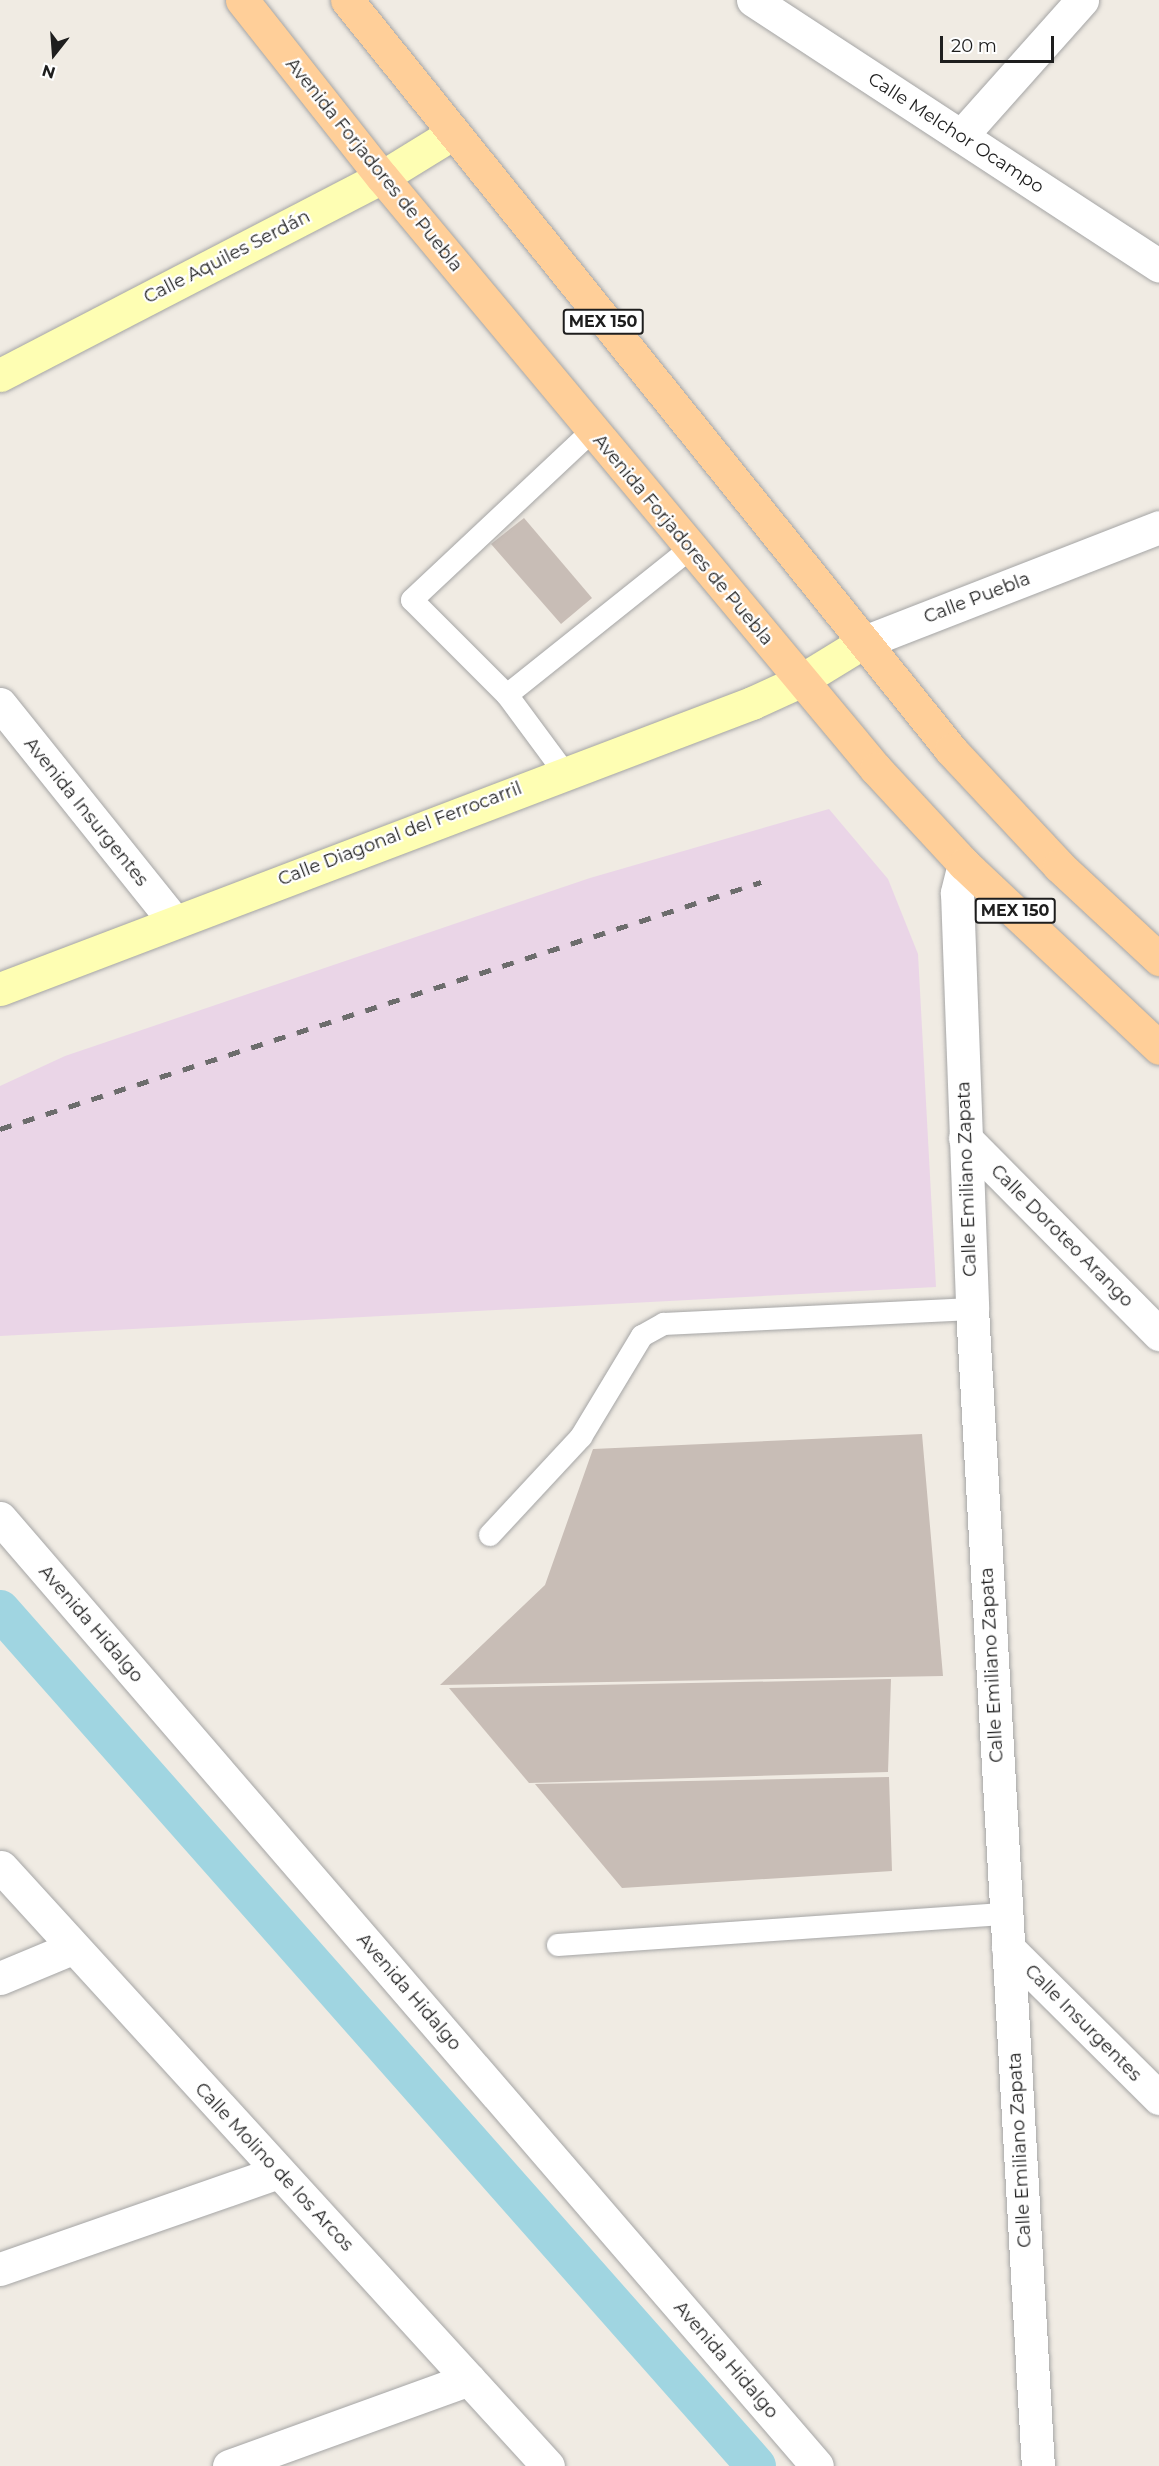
<!DOCTYPE html>
<html>
<head>
<meta charset="utf-8">
<style>
	body { margin:0 }
	#map { position:relative; width:1159px; height:2466px; overflow:hidden; background:#f0ebe3; font-family:Montserrat,sans-serif }
	div>[style] { position:absolute }
	[style*='--x'] { left:calc(var(--x)*1px); top:calc(var(--y)*1px); width:calc(var(--w)*1px); rotate:calc(var(--a)*1deg) }
	.industrial>* { inset:0; background:#ead5e7 }
	.canal>* { height:40px; margin:-20px; padding:0 20px; transform-origin:20px; border-radius:20px; background:#a0d5e1 }
	.building>* { inset:0; background:#c8bdb6 }
	.roads { filter:drop-shadow(0 0 2px #a5a5a5) drop-shadow(0 0 2px #a5a5a5) }
	.service>* { height:22px; margin:-11px; padding:0 11px; transform-origin:11px; border-radius:11px; background:#fff }
	.minor>* { height:33px; margin:-16.5px; padding:0 16.5px; transform-origin:16.5px; border-radius:16.5px; background:#fff }
	.tertiary>* { height:33px; margin:-16.5px; padding:0 16.5px; transform-origin:16.5px; border-radius:16.5px; background:#fff }
	.secondary>* { height:33px; margin:-16.5px; padding:0 16.5px; transform-origin:16.5px; border-radius:16.5px; background:#fefeb3 }
	.primary>* { height:33px; margin:-16.5px; padding:0 16.5px; transform-origin:16.5px; border-radius:16.5px; background:#ffcf99 }
	.rail>* { height:4.5px; margin-top:-2.25px; transform-origin:0; background:repeating-linear-gradient(90deg,#6c6c6c 0 12px,transparent 0 24px) }
	span { translate:-50% -50%; white-space:nowrap; text-align:center; line-height:1.15; -webkit-text-stroke:4.5px #fff; paint-order:stroke }
	.shield-label span { padding:2px 4px; background:#fff; border:2px solid; border-radius:4px; -webkit-text-stroke-width:0 }
	.shield-label { font-size:16px; color:#1e1e1e; font-weight:700 }
	.street-label { font-size:18px; color:#1e1e1e }
	.north { position:absolute; left:24px; top:24px; width:60px; height:60px; -webkit-text-stroke:4px #fff; paint-order:stroke; rotate:197deg; font-size:16px; font-weight:700; line-height:24px; text-align:center; color:#1e1e1e }
	.north::after { content:''; display:block; margin:auto; width:21px; height:27px; background:#1e1e1e; clip-path:polygon(50% 0,100% 100%,50% 72%,0 100%) }
	.scale { position:absolute; left:940px; top:36px; width:114px; height:27px; box-sizing:border-box; border:3px solid #1e1e1e; border-top:0; padding-left:8px; font-size:18px; line-height:21px; white-space:nowrap; color:#1e1e1e; -webkit-text-stroke:4px #fff; paint-order:stroke }
</style>
</head>
<body>
<div id="map">
	<div class="industrial">
		<i style="clip-path:polygon(829px 809px,888px 879px,918px 954px,936px 1287px,0 1336px,0 1086px,65px 1056px,590px 878px)"></i>
	</div>
	<div class="canal">
		<i style="--x:0;--y:1610;--w:1142;--a:48.55"></i>
	</div>
	<div class="building">
		<i style="clip-path:polygon(524px 518px,592px 598px,561px 624px,491px 544px)"></i>
		<i style="clip-path:polygon(922px 1434px,943px 1676px,440px 1685px,545px 1585px,593px 1449px)"></i>
		<i style="clip-path:polygon(891px 1679px,888px 1772px,529px 1783px,449px 1688px)"></i>
		<i style="clip-path:polygon(889px 1777px,892px 1871px,622px 1888px,535px 1784px)"></i>
	</div>
	<div class="roads">
		<div class="service">
			<i style="--x:507;--y:695;--w:234;--a:-38.6"></i>
			<i style="--x:564;--y:772;--w:96;--a:-126.5"></i>
			<i style="--x:507;--y:695;--w:134;--a:-135"></i>
			<i style="--x:412;--y:600;--w:247;--a:-43.2"></i>
			<i style="--x:490;--y:1535;--w:134;--a:-47.1"></i>
			<i style="--x:581;--y:1437;--w:118;--a:-58.9"></i>
			<i style="--x:642;--y:1336;--w:25;--a:-29"></i>
			<i style="--x:664;--y:1324;--w:308;--a:-2.8"></i>
			<i style="--x:558;--y:1945;--w:449;--a:-4"></i>
		</div>
		<div class="minor">
			<i style="--x:753;--y:0;--w:485;--a:33.2"></i>
			<i style="--x:961;--y:136;--w:182;--a:-48.3"></i>
			<i style="--x:0;--y:704;--w:277;--a:51.3"></i>
			<i style="--x:964;--y:864;--w:30;--a:104"></i>
			<i style="--x:957;--y:893;--w:416;--a:87.9"></i>
			<i style="--x:972;--y:1309;--w:1159;--a:86.74"></i>
			<i style="--x:965;--y:1138;--w:276;--a:45.3"></i>
			<i style="--x:0;--y:1518;--w:1251;--a:49.24"></i>
			<i style="--x:1;--y:1867;--w:811;--a:47.6"></i>
			<i style="--x:1008;--y:1948;--w:213;--a:44.8"></i>
			<i style="--x:0;--y:1978;--w:78;--a:-22.6"></i>
			<i style="--x:0;--y:2269;--w:295;--a:-19.2"></i>
			<i style="--x:229;--y:2466;--w:255;--a:-19.9"></i>
		</div>
		<div class="tertiary">
			<i style="--x:862;--y:643;--w:319;--a:-21.3"></i>
		</div>
		<div class="secondary">
			<i style="--x:0;--y:375;--w:430;--a:-27.4"></i>
			<i style="--x:382;--y:177;--w:82;--a:-31.6"></i>
			<i style="--x:0;--y:989;--w:805;--a:-20.82"></i>
			<i style="--x:752;--y:703;--w:53;--a:-24.6"></i>
			<i style="--x:800;--y:681;--w:73;--a:-31.5"></i>
		</div>
		<div class="primary">
			<i style="--x:242;--y:0;--w:226;--a:51.7"></i>
			<i style="--x:382;--y:177;--w:771;--a:50.16"></i>
			<i style="--x:876;--y:769;--w:129;--a:47.2"></i>
			<i style="--x:964;--y:864;--w:268;--a:43.3"></i>
			<i style="--x:347;--y:0;--w:963;--a:51.15"></i>
			<i style="--x:951;--y:750;--w:158;--a:47"></i>
			<i style="--x:1059;--y:866;--w:137;--a:42.9"></i>
		</div>
	</div>
	<div class="rail">
		<i style="--x:0;--y:1129;--w:800;--a:-17.98"></i>
	</div>
	<div class="shield-label">
		<span style="left:603px;top:322px">MEX 150</span>
		<span style="left:1015px;top:911px">MEX 150</span>
	</div>
	<div class="street-label">
		<span style="left:956px;top:133px;rotate:33deg">Calle Melchor Ocampo</span>
		<span style="left:374px;top:165px;rotate:51deg">Avenida Forjadores de Puebla</span>
		<span style="left:227px;top:257px;rotate:-27deg">Calle Aquiles Serdán</span>
		<span style="left:683px;top:540px;rotate:50deg">Avenida Forjadores de Puebla</span>
		<span style="left:977px;top:598px;rotate:-21deg">Calle Puebla</span>
		<span style="left:86px;top:812px;rotate:51deg">Avenida Insurgentes</span>
		<span style="left:400px;top:834px;rotate:-21deg">Calle Diagonal del Ferrocarril</span>
		<span style="left:967px;top:1179px;rotate:-92deg">Calle Emiliano Zapata</span>
		<span style="left:1062px;top:1236px;rotate:45deg">Calle Doroteo Arango</span>
		<span style="left:91px;top:1624px;rotate:49deg">Avenida Hidalgo</span>
		<span style="left:992px;top:1665px;rotate:-93deg">Calle Emiliano Zapata</span>
		<span style="left:409px;top:1992px;rotate:49deg">Avenida Hidalgo</span>
		<span style="left:1083px;top:2023px;rotate:45deg">Calle Insurgentes</span>
		<span style="left:1020px;top:2150px;rotate:-93deg">Calle Emiliano Zapata</span>
		<span style="left:274px;top:2167px;rotate:47deg">Calle Molino de los Arcos</span>
		<span style="left:726px;top:2360px;rotate:49deg">Avenida Hidalgo</span>
	</div>
	<div class="north">N</div>
	<div class="scale">20 m</div>
</div>
</body>
</html>
